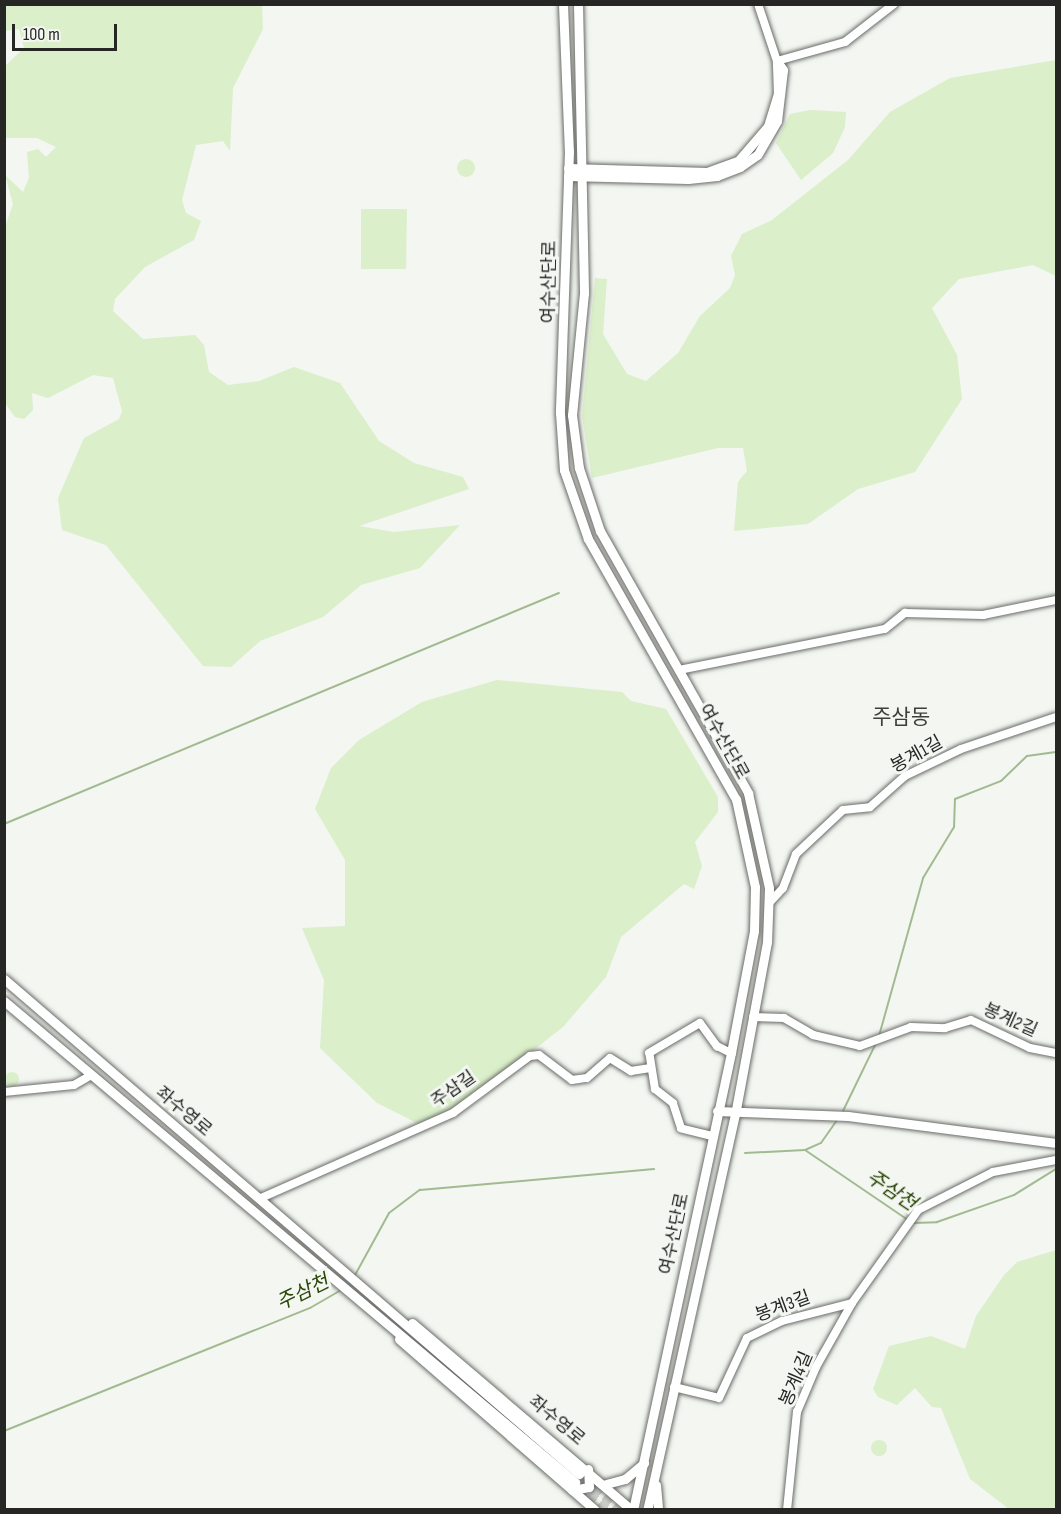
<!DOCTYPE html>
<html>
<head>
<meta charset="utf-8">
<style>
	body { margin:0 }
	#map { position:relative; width:1061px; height:1514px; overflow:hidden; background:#f3f6f1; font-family:"Sofia Sans Condensed","Noto Sans KR",sans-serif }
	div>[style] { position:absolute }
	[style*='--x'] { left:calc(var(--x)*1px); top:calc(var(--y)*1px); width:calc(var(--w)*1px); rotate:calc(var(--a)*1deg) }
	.green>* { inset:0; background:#daefca }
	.round { border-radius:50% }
	.stream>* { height:2px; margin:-1px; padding:0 1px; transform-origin:1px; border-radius:1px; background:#a3ba90 }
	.tertiary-tunnel>* { height:9px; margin-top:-4.5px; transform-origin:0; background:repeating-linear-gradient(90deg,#cacdc8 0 9px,transparent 0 13.5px) }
	.roads { filter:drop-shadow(0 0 2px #6a6c68) drop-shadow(0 0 2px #6a6c68) }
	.minor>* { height:8px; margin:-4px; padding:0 4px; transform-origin:4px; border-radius:4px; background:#fff }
	.tertiary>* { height:9px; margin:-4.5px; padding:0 4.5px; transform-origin:4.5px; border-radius:4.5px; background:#fff }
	span { translate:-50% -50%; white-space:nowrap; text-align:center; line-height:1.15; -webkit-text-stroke:6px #f3f6f1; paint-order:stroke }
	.street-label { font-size:18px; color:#262725 }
	.water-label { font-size:20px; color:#2b4707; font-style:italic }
	.quarter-label { font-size:21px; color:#3d3f3b }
	.frame { position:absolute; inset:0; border:6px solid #262725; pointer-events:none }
	.scale { position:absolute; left:12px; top:24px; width:105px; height:27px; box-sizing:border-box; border:3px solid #262725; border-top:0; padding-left:8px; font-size:18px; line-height:21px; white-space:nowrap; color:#262725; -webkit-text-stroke:4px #f3f6f1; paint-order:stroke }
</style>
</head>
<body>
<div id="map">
	<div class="green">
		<i style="clip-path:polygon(5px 4px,262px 5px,263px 29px,233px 88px,230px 151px,223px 141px,196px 145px,182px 200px,186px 213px,201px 221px,194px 240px,145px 267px,115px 299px,113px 311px,143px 339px,195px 335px,204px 345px,209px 372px,228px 385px,259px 381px,294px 367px,340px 383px,379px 441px,414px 463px,463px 477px,469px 489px,359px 526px,394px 532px,460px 525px,420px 568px,361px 585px,323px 617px,260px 641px,231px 667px,203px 666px,106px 545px,62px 530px,58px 498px,84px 438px,119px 419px,122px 411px,113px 378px,93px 375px,48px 398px,32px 393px,33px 410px,24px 419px,15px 417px,5px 403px,4px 230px,13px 204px,5px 175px,23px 192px,29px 178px,27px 152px,38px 149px,46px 157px,56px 147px,37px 138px,5px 138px,5px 66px,24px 48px,19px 29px,5px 31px)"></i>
		<i style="clip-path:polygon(1056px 60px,1056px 276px,1033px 265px,959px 279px,932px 308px,957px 355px,962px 399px,915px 472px,858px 489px,808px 524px,734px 531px,738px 482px,747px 471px,743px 448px,718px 448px,592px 478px,582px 416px,595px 278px,607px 279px,603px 334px,627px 374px,646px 381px,678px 353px,700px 316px,730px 288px,735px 275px,731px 256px,742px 234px,772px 220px,848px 160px,890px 112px,950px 78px)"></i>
		<i style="clip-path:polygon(810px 110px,846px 112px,845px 127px,833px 153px,801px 180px,776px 143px,790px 114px)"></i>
		<i class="round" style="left:457px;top:159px;width:18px;height:18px"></i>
		<i style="clip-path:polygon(361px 209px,407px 209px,406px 269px,361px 269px)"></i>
		<i style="clip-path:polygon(497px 680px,622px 692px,631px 701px,666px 709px,718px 797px,718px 812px,695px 842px,702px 866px,694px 889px,684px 884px,621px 937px,606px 977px,563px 1027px,453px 1113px,425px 1127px,377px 1103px,320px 1048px,324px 980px,302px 928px,345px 926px,345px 860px,315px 809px,331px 768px,359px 740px,422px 702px)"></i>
		<i class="round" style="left:5px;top:1072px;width:14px;height:14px"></i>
		<i style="clip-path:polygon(1056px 1250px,1056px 1509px,1009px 1509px,970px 1479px,941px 1408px,932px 1407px,915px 1388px,897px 1405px,878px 1397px,873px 1389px,889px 1346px,931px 1336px,965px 1349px,976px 1316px,1004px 1275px,1017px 1262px)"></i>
		<i class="round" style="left:871px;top:1440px;width:16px;height:16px"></i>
	</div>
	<div class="stream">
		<i style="--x:4;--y:824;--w:601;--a:-22.6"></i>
		<i style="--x:879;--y:1036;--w:164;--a:-74.4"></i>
		<i style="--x:923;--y:878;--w:60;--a:-58.7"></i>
		<i style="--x:954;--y:827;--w:28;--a:-88"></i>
		<i style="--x:955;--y:799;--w:49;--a:-21.4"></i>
		<i style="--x:1001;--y:781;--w:36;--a:-44"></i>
		<i style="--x:1027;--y:756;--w:29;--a:-8"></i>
		<i style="--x:843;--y:1111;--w:78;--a:-64.1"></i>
		<i style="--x:805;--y:1150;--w:17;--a:-24"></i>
		<i style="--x:821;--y:1143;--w:29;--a:-55"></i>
		<i style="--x:745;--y:1153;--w:60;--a:-2.9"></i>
		<i style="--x:805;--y:1150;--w:125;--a:34.2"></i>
		<i style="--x:913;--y:1223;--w:24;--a:-2"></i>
		<i style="--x:937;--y:1222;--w:82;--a:-19.3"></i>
		<i style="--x:1014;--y:1195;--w:49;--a:-31.8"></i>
		<i style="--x:354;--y:1277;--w:73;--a:-61.3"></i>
		<i style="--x:389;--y:1213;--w:39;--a:-37"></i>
		<i style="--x:420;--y:1190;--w:235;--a:-5.1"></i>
		<i style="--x:4;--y:1431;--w:330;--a:-21.9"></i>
		<i style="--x:310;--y:1308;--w:36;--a:-30"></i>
	</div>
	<div class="tertiary-tunnel">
		<i style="--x:584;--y:1478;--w:49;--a:40.9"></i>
		<i style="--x:579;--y:1485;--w:39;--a:40"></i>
	</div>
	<div class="roads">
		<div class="minor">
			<i style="--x:758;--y:4;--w:60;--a:71.6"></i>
			<i style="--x:777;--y:61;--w:71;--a:-15.6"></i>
			<i style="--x:845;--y:42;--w:62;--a:-37.8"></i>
			<i style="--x:679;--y:670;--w:210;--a:-11.3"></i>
			<i style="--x:885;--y:629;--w:26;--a:-39"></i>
			<i style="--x:905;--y:613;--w:78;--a:1.5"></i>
			<i style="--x:983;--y:615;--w:75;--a:-11.6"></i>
			<i style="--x:770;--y:902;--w:19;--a:-47"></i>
			<i style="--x:783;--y:888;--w:36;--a:-69"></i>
			<i style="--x:796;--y:854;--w:64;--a:-43.1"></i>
			<i style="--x:843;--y:810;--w:27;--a:-6"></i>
			<i style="--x:870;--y:807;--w:47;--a:-41.5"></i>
			<i style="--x:905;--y:776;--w:62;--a:-25.7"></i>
			<i style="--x:961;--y:749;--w:100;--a:-18.6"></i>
			<i style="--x:753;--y:1017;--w:31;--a:2"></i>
			<i style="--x:784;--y:1018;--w:34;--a:30"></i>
			<i style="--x:813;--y:1035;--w:48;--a:13.2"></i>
			<i style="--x:860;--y:1046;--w:54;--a:-20.4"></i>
			<i style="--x:911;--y:1027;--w:34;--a:2"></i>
			<i style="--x:945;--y:1028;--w:27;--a:-17"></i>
			<i style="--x:971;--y:1020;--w:65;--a:25.4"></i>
			<i style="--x:1030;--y:1048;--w:26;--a:11"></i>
			<i style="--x:4;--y:1092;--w:70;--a:-5.7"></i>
			<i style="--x:74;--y:1085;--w:20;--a:-30"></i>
			<i style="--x:712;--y:1136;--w:32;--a:-166"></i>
			<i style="--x:681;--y:1128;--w:26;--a:-108"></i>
			<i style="--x:673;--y:1103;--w:23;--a:-142"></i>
			<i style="--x:655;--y:1089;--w:36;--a:-99"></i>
			<i style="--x:649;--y:1053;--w:59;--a:-30.5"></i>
			<i style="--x:700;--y:1023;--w:29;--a:54"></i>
			<i style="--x:717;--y:1046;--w:16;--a:27"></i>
			<i style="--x:261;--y:1198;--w:210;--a:-23.9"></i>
			<i style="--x:453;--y:1113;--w:96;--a:-36.5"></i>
			<i style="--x:530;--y:1056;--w:9;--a:-6"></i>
			<i style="--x:539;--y:1055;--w:41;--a:37.1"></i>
			<i style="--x:572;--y:1080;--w:15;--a:-8"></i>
			<i style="--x:587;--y:1078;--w:30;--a:-41"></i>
			<i style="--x:610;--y:1058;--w:25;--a:32"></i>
			<i style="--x:631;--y:1071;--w:18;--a:-9"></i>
			<i style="--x:674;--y:1387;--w:46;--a:13.7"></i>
			<i style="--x:719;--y:1398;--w:66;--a:-65"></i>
			<i style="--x:747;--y:1338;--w:39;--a:-26"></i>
			<i style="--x:782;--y:1321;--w:72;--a:-14.4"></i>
			<i style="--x:787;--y:1510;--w:99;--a:-84.2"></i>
			<i style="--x:797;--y:1412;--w:49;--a:-67.1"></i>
			<i style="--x:816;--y:1367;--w:73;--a:-60.6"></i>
			<i style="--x:852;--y:1303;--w:114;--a:-54.6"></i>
			<i style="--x:918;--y:1210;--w:84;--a:-26.9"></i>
			<i style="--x:993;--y:1172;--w:64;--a:-10.8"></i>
		</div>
		<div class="tertiary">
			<i style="--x:563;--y:4;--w:147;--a:87.7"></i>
			<i style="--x:569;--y:151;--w:262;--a:92"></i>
			<i style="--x:560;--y:413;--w:57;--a:86"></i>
			<i style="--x:564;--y:470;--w:73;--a:70.8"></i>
			<i style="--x:588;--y:539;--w:299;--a:60.4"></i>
			<i style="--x:736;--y:799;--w:90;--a:77.8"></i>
			<i style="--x:755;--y:887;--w:44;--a:91.3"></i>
			<i style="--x:754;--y:931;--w:124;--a:100.7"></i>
			<i style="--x:731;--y:1053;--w:467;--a:102.1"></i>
			<i style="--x:578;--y:4;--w:289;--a:88.8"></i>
			<i style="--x:584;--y:293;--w:123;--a:95.6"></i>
			<i style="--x:572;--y:415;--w:53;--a:82.5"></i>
			<i style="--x:579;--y:468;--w:66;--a:71.6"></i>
			<i style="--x:600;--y:531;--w:301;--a:60.5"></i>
			<i style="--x:748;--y:793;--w:97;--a:77.5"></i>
			<i style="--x:769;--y:888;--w:54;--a:92.1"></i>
			<i style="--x:767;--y:942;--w:175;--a:100.5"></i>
			<i style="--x:735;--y:1114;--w:406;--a:102.5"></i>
			<i style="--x:568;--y:168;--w:139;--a:1.6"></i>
			<i style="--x:707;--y:172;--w:33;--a:-20"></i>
			<i style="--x:738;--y:161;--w:46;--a:-49.4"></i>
			<i style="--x:768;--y:126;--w:34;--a:-73"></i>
			<i style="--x:778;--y:94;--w:33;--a:-92"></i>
			<i style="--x:777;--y:61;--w:11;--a:56"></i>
			<i style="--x:783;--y:70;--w:51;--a:96.7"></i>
			<i style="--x:777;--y:121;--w:39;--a:120"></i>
			<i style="--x:757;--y:155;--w:21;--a:145"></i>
			<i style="--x:740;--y:167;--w:25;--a:159"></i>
			<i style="--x:717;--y:176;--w:29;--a:174"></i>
			<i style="--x:688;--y:179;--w:120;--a:-178.6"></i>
			<i style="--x:4;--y:979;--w:759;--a:40.72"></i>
			<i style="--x:4;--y:1001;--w:747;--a:40.11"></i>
			<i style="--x:717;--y:1111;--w:131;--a:2.2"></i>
			<i style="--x:848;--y:1116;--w:210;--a:7.4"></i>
			<i style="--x:412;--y:1323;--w:289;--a:40.4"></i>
			<i style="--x:399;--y:1339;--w:260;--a:41.1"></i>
			<i style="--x:606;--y:1484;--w:20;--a:-15"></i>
			<i style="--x:625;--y:1479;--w:25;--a:-40"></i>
			<i style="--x:656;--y:1485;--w:25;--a:85"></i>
			<i style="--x:572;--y:1490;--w:17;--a:-10"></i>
			<i style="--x:589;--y:1487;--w:18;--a:-93"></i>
		</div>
	</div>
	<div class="street-label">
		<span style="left:550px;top:282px;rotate:-89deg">여수산단로</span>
		<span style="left:723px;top:742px;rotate:61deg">여수산단로</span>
		<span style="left:917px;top:755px;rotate:-29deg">봉계1길</span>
		<span style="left:1010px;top:1021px;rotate:24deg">봉계2길</span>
		<span style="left:454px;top:1090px;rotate:-35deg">주삼길</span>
		<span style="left:183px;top:1112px;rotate:40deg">좌수영로</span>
		<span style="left:675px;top:1234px;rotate:-78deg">여수산단로</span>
		<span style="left:783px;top:1307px;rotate:-20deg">봉계3길</span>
		<span style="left:797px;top:1379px;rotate:-67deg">봉계4길</span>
		<span style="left:556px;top:1421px;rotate:40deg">좌수영로</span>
	</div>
	<div class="water-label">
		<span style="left:891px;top:1191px;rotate:34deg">주삼천</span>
		<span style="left:303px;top:1293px;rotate:-26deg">주삼천</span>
	</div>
	<div class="quarter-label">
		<span style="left:901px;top:718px">주삼동</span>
	</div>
	<div class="frame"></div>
	<div class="scale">100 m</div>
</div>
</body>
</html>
